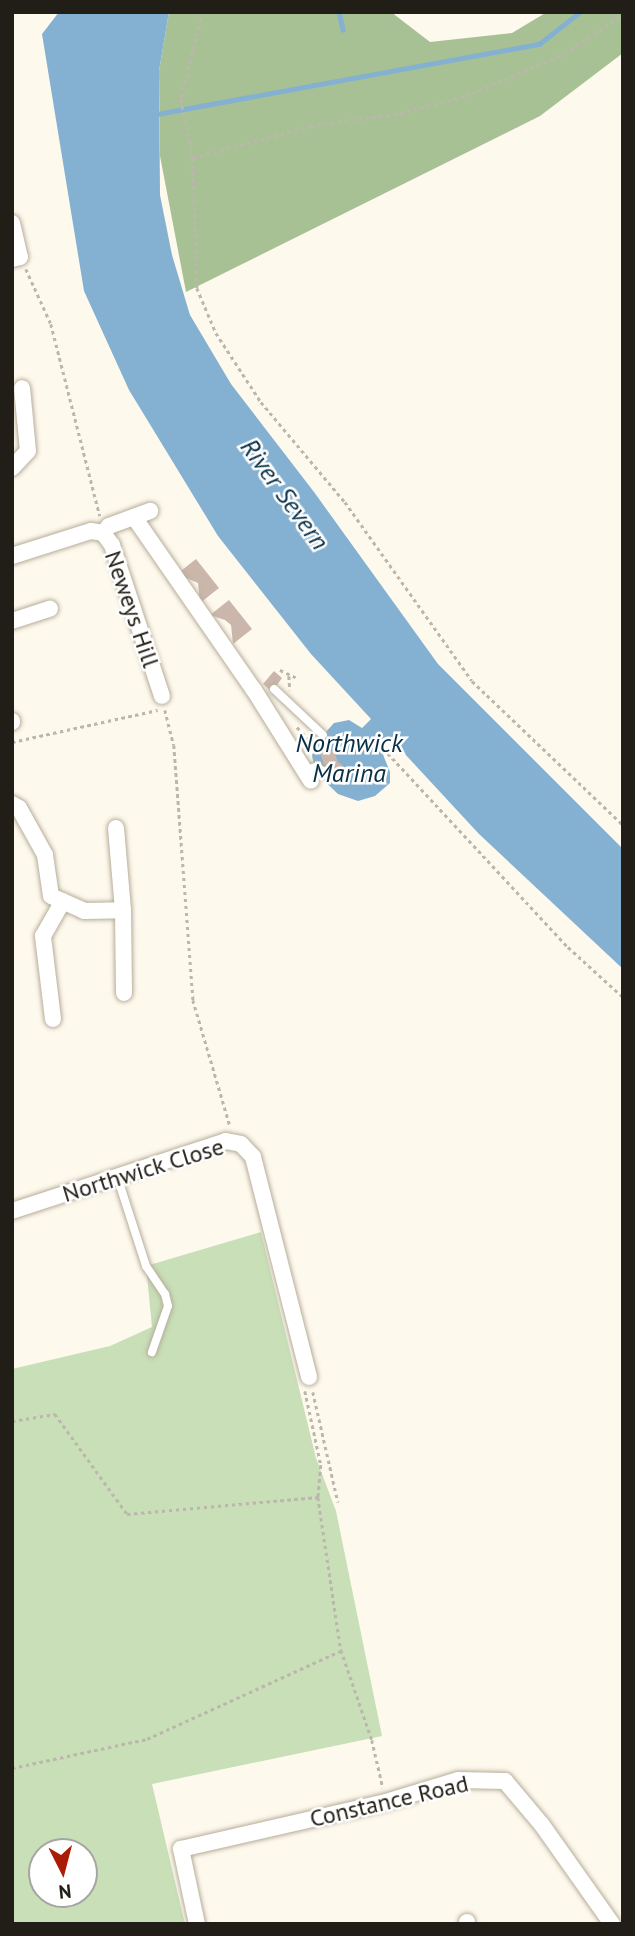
<!DOCTYPE html>
<html>
<head>
<meta charset="utf-8">
<style>
	body { margin:0 }
	#map { position:relative; width:635px; height:1936px; overflow:hidden; background:#fef9ed; font-family:"PT Sans",sans-serif }
	div>[style] { position:absolute }
	[style*='--x'] { left:calc(var(--x)*1px); top:calc(var(--y)*1px); width:calc(var(--w)*1px); rotate:calc(var(--a)*1deg) }
	.green>* { inset:0; background:#c8dfb8 }
	.forest>* { inset:0; background:#a7c194 }
	.water>* { inset:0; background:#84b1d2 }
	.stream>* { height:4.5px; margin:-2.25px; padding:0 2.25px; transform-origin:2.25px; border-radius:2.25px; background:#84b1d2 }
	.building>* { inset:0; background:#cbb6ac }
	.path>* { height:2.5px; margin-top:-1.25px; transform-origin:0; background:repeating-linear-gradient(90deg,#bbb7ac 0 3.5px,transparent 0 7px) }
	.roads { filter:drop-shadow(0 0 2px #b6ad9a) drop-shadow(0 0 2px #b6ad9a) }
	.lane>* { height:8px; margin:-4px; padding:0 4px; transform-origin:4px; border-radius:4px; background:#fff }
	.street>* { height:16px; margin:-8px; padding:0 8px; transform-origin:8px; border-radius:8px; background:#fff }
	span { translate:-50% -50%; white-space:nowrap; text-align:center; line-height:1.15; -webkit-text-stroke:5px #fff; paint-order:stroke }
	.street-label { font-size:24px; color:#211e17 }
	.water-label { font-size:26px; color:#092f46; font-style:italic }
	.frame { position:absolute; inset:0; border:14px solid #211e17; pointer-events:none }
	.north { position:absolute; left:28px; top:1838px; width:70px; height:70px; box-sizing:border-box; background:#fff; border:2px solid #a6a5a2; border-radius:50%; rotate:174deg; font-size:19px; font-weight:700; line-height:28px; text-align:center; color:#211e17 }
	.north::after { content:''; display:block; margin:auto; width:24px; height:32px; background:#ab1c06; clip-path:polygon(50% 0,100% 100%,50% 72%,0 100%) }
</style>
</head>
<body>
<div id="map">
	<div class="green">
		<i style="clip-path:polygon(evenodd,261px 1232px,316px 1458px,336px 1511px,382px 1736px,152px 1784px,185px 1924px,14px 1924px,12px 1369px,110px 1346px,152px 1327px,146px 1266px,261px 1232px,42px 1852px,84px 1852px,84px 1894px,42px 1894px,42px 1852px)"></i>
	</div>
	<div class="forest">
		<i style="clip-path:polygon(169px 12px,391px 12px,430px 42px,512px 33px,547px 12px,623px 12px,623px 53px,540px 116px,186px 292px,160px 156px,159px 71px)"></i>
	</div>
	<div class="water">
		<i style="clip-path:polygon(59px 12px,169px 12px,159px 71px,160px 195px,172px 255px,190px 315px,231px 384px,314px 492px,438px 664px,623px 849px,623px 969px,479px 834px,391px 739px,380px 747px,390px 772px,390px 783px,375px 796px,358px 801px,338px 794px,316px 773px,312px 756px,316px 743px,334px 723px,349px 720px,362px 728px,371px 719px,311px 654px,218px 536px,129px 390px,84px 291px,42px 34px)"></i>
	</div>
	<div class="stream">
		<i style="--x:339;--y:12;--w:18;--a:77"></i>
		<i style="--x:157;--y:114;--w:388;--a:-10.4"></i>
		<i style="--x:539;--y:44;--w:52;--a:-38"></i>
	</div>
	<div class="building">
		<i style="clip-path:polygon(196px 559px,219px 588px,200px 603px,198px 583px,177px 574px)"></i>
		<i style="clip-path:polygon(229px 600px,252px 629px,233px 644px,231px 625px,225px 620px,210px 615px)"></i>
		<i style="clip-path:polygon(274px 671px,282px 678px,272px 692px,263px 684px)"></i>
		<i style="clip-path:polygon(327px 750px,341px 753px,335px 754px,338px 762px,347px 769px,351px 767px,348px 781px,339px 782px,327px 773px,321px 756px)"></i>
	</div>
	<div class="path">
		<i style="--x:203;--y:12;--w:90;--a:104.2"></i>
		<i style="--x:181;--y:99;--w:60;--a:78.5"></i>
		<i style="--x:193;--y:158;--w:130;--a:88.2"></i>
		<i style="--x:197;--y:288;--w:49;--a:67.1"></i>
		<i style="--x:216;--y:333;--w:82;--a:56.9"></i>
		<i style="--x:261;--y:402;--w:131;--a:50"></i>
		<i style="--x:345;--y:502;--w:219;--a:54.6"></i>
		<i style="--x:472;--y:681;--w:209;--a:43.6"></i>
		<i style="--x:193;--y:158;--w:121;--a:-15.3"></i>
		<i style="--x:310;--y:126;--w:91;--a:-8.2"></i>
		<i style="--x:400;--y:113;--w:68;--a:-14.4"></i>
		<i style="--x:466;--y:96;--w:100;--a:-23"></i>
		<i style="--x:558;--y:57;--w:77;--a:-32.9"></i>
		<i style="--x:26;--y:269;--w:60;--a:65.6"></i>
		<i style="--x:51;--y:324;--w:198;--a:75.7"></i>
		<i style="--x:280;--y:670;--w:19;--a:25"></i>
		<i style="--x:289;--y:676;--w:14;--a:86"></i>
		<i style="--x:165;--y:710;--w:36;--a:76"></i>
		<i style="--x:174;--y:745;--w:256;--a:85.7"></i>
		<i style="--x:193;--y:1000;--w:131;--a:73.6"></i>
		<i style="--x:297;--y:727;--w:38;--a:47"></i>
		<i style="--x:12;--y:742;--w:149;--a:-12.4"></i>
		<i style="--x:383;--y:748;--w:272;--a:47.1"></i>
		<i style="--x:568;--y:947;--w:74;--a:42.3"></i>
		<i style="--x:305;--y:1391;--w:76;--a:77.8"></i>
		<i style="--x:321;--y:1465;--w:32;--a:95"></i>
		<i style="--x:318;--y:1497;--w:155;--a:81.5"></i>
		<i style="--x:341;--y:1650;--w:95;--a:71"></i>
		<i style="--x:372;--y:1740;--w:49;--a:77.1"></i>
		<i style="--x:313;--y:1392;--w:113;--a:77.2"></i>
		<i style="--x:12;--y:1421;--w:44;--a:-9.2"></i>
		<i style="--x:55;--y:1414;--w:123;--a:54.2"></i>
		<i style="--x:127;--y:1514;--w:192;--a:-5.1"></i>
		<i style="--x:12;--y:1768;--w:138;--a:-12.1"></i>
		<i style="--x:147;--y:1739;--w:212;--a:-24.5"></i>
	</div>
	<div class="roads">
		<div class="lane">
			<i style="--x:274;--y:689;--w:67;--a:43.2"></i>
			<i style="--x:304;--y:770;--w:12;--a:-14"></i>
			<i style="--x:316;--y:767;--w:13;--a:29"></i>
			<i style="--x:117;--y:1176;--w:95;--a:72.1"></i>
			<i style="--x:146;--y:1266;--w:34;--a:56"></i>
			<i style="--x:165;--y:1294;--w:12;--a:76"></i>
			<i style="--x:168;--y:1306;--w:49;--a:109.2"></i>
		</div>
		<div class="street">
			<i style="--x:12;--y:223;--w:35;--a:77"></i>
			<i style="--x:20;--y:257;--w:8;--a:166"></i>
			<i style="--x:12;--y:468;--w:23;--a:-47"></i>
			<i style="--x:28;--y:451;--w:63;--a:-95.4"></i>
			<i style="--x:134;--y:517;--w:211;--a:55.3"></i>
			<i style="--x:254;--y:690;--w:107;--a:57.9"></i>
			<i style="--x:103;--y:533;--w:9;--a:-49"></i>
			<i style="--x:109;--y:526;--w:44;--a:-20.1"></i>
			<i style="--x:12;--y:556;--w:83;--a:-17.6"></i>
			<i style="--x:91;--y:531;--w:12;--a:9"></i>
			<i style="--x:103;--y:533;--w:15;--a:53"></i>
			<i style="--x:112;--y:545;--w:159;--a:71.7"></i>
			<i style="--x:12;--y:621;--w:40;--a:-18"></i>
			<i style="--x:12;--y:721;--w:1;--a:90"></i>
			<i style="--x:12;--y:804;--w:8;--a:30"></i>
			<i style="--x:19;--y:808;--w:54;--a:61"></i>
			<i style="--x:45;--y:855;--w:41;--a:81.7"></i>
			<i style="--x:51;--y:896;--w:36;--a:24"></i>
			<i style="--x:84;--y:911;--w:39;--a:-1"></i>
			<i style="--x:116;--y:828;--w:82;--a:85.1"></i>
			<i style="--x:123;--y:910;--w:83;--a:89.3"></i>
			<i style="--x:53;--y:1019;--w:84;--a:-96.9"></i>
			<i style="--x:43;--y:936;--w:40;--a:-60.3"></i>
			<i style="--x:12;--y:1211;--w:225;--a:-18.1"></i>
			<i style="--x:226;--y:1141;--w:15;--a:11"></i>
			<i style="--x:241;--y:1144;--w:18;--a:47"></i>
			<i style="--x:253;--y:1157;--w:227;--a:75.7"></i>
			<i style="--x:467;--y:1922;--w:2;--a:90"></i>
			<i style="--x:197;--y:1924;--w:77;--a:-102"></i>
			<i style="--x:181;--y:1849;--w:210;--a:-12.9"></i>
			<i style="--x:386;--y:1802;--w:75;--a:-17"></i>
			<i style="--x:458;--y:1780;--w:47;--a:1.2"></i>
			<i style="--x:505;--y:1781;--w:57;--a:49.9"></i>
			<i style="--x:542;--y:1825;--w:121;--a:54.7"></i>
		</div>
	</div>
	<div class="street-label">
		<span style="left:132px;top:609px;rotate:71deg">Neweys Hill</span>
		<span style="left:143px;top:1170px;rotate:-17deg">Northwick Close</span>
		<span style="left:389px;top:1801px;rotate:-13deg">Constance Road</span>
	</div>
	<div class="water-label">
		<span style="left:285px;top:494px;rotate:54deg">River Severn</span>
		<span style="left:349px;top:758px">Northwick<br>Marina</span>
	</div>
	<div class="frame"></div>
	<div class="north">N</div>
</div>
</body>
</html>
